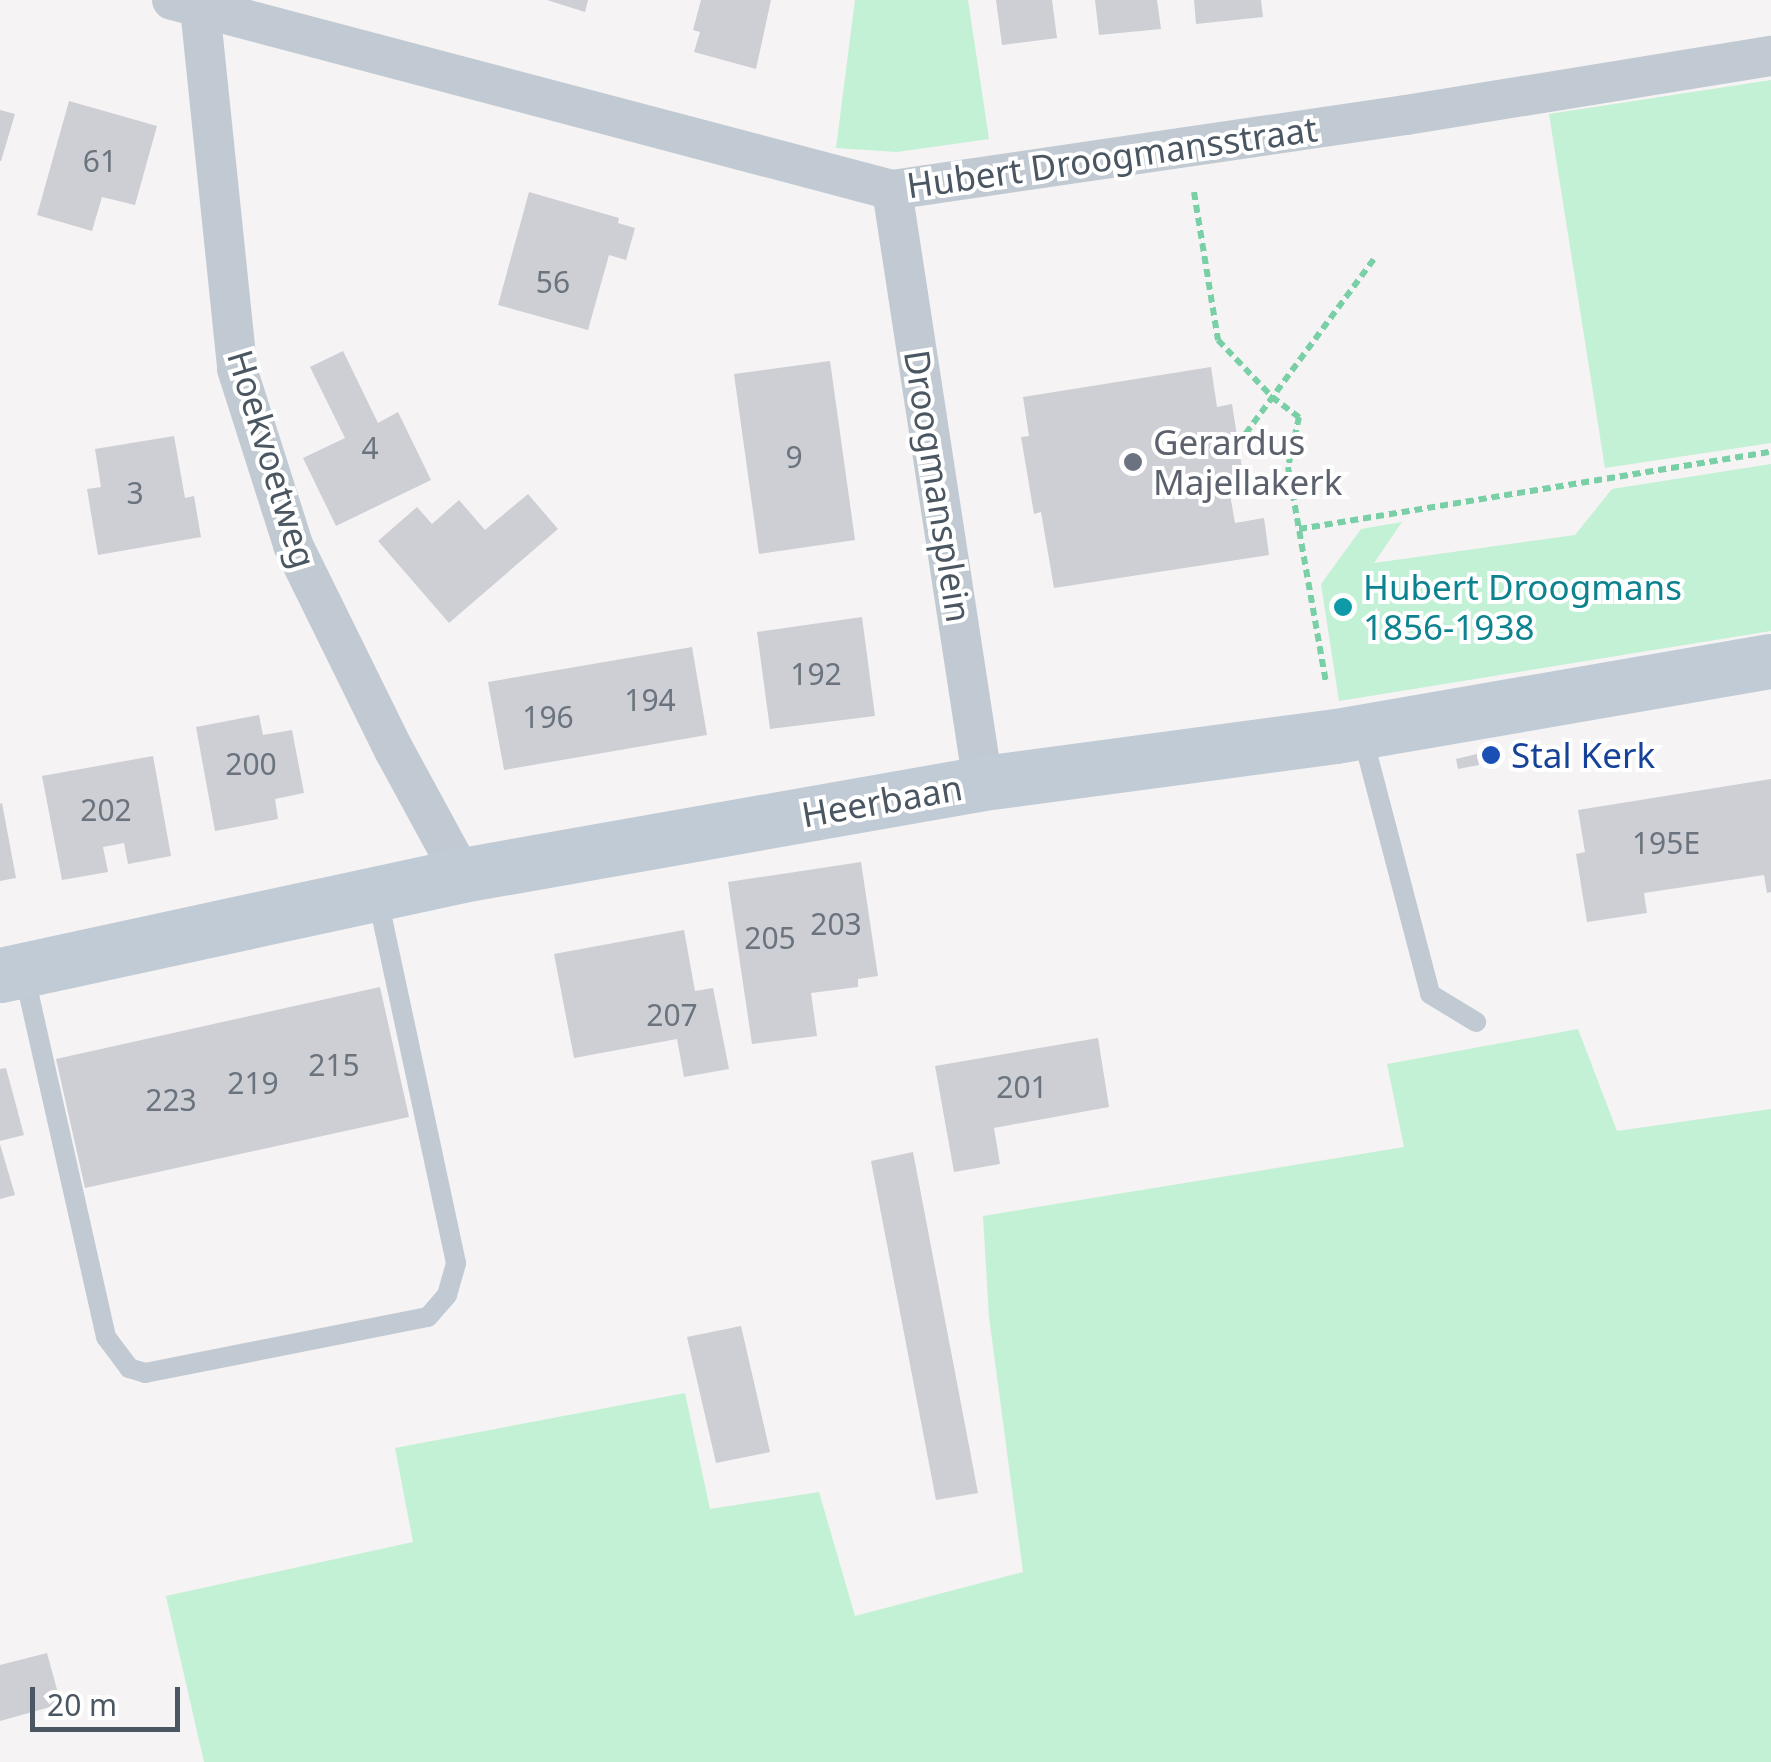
<!DOCTYPE html>
<html>
<head>
<meta charset="utf-8">
<style>
	body { margin:0 }
	#map { position:relative; width:1771px; height:1762px; overflow:hidden; background:#f5f3f3; font-family:"Noto Sans",sans-serif }
	div>[style] { position:absolute }
	[style*='--x'] { left:calc(var(--x)*1px); top:calc(var(--y)*1px); width:calc(var(--w)*1px); rotate:calc(var(--a)*1deg) }
	.green>* { inset:0; background:#c3f1d5 }
	.building>* { inset:0; background:#cdcfd5 }
	.path>* { height:6px; margin-top:-3px; transform-origin:0; background:repeating-linear-gradient(90deg,#7ad0a6 0 8px,transparent 0 13px) }
	.lane>* { height:20px; margin:-10px; padding:0 10px; transform-origin:10px; border-radius:10px; background:#c1cad2 }
	.street>* { height:40px; margin:-20px; padding:0 20px; transform-origin:20px; border-radius:20px; background:#c1cad2 }
	.secondary>* { height:55px; margin:-27.5px; padding:0 27.5px; transform-origin:27.5px; border-radius:27.5px; background:#c1cbd6 }
	.dots>* { width:28px; height:28px; translate:-50% -50%; box-sizing:border-box; border:5px solid #fff; border-radius:50% }
	span { translate:-50% -50%; white-space:nowrap; text-align:center; line-height:1.15; -webkit-text-stroke:8px #fff; paint-order:stroke }
	.number-label { font-size:30px; color:#6b747e }
	.number-label span { -webkit-text-stroke-width:0 }
	.street-label { font-size:35px; color:#4a5661 }
	.worship-label { font-size:35px; color:#5b616d }
	.left { translate:0 -50%; text-align:left }
	.culture-label { font-size:35px; color:#0d838f }
	.transit-label { font-size:35px; color:#164399 }
	.scale { position:absolute; left:30px; top:1687px; width:150px; height:45px; box-sizing:border-box; border:5px solid #4a5661; border-top:0; padding-left:12px; font-size:30px; line-height:35px; white-space:nowrap; color:#4a5661; -webkit-text-stroke:8px #fff; paint-order:stroke }
</style>
</head>
<body>
<div id="map">
	<div class="green">
		<i style="clip-path:polygon(855px 0,968px 0,989px 139px,897px 152px,836px 148px)"></i>
		<i style="clip-path:polygon(1771px 80px,1771px 443px,1605px 468px,1549px 114px)"></i>
		<i style="clip-path:polygon(1771px 464px,1771px 631px,1339px 701px,1321px 584px,1361px 529px,1402px 522px,1374px 563px,1575px 535px,1612px 489px)"></i>
		<i style="clip-path:polygon(1578px 1029px,1617px 1131px,1771px 1109px,1771px 1762px,204px 1762px,166px 1596px,413px 1542px,395px 1448px,685px 1393px,710px 1509px,819px 1492px,855px 1616px,1023px 1572px,989px 1317px,983px 1216px,1404px 1147px,1387px 1064px)"></i>
	</div>
	<div class="building">
		<i style="clip-path:polygon(547px 0,588px 0,585px 12px)"></i>
		<i style="clip-path:polygon(701px 0,771px 0,756px 69px,694px 52px,700px 32px,693px 30px)"></i>
		<i style="clip-path:polygon(996px 0,1052px 0,1057px 38px,1002px 45px)"></i>
		<i style="clip-path:polygon(1095px 0,1157px 0,1161px 29px,1099px 35px)"></i>
		<i style="clip-path:polygon(1194px 0,1261px 0,1263px 17px,1196px 24px)"></i>
		<i style="clip-path:polygon(69px 101px,157px 126px,135px 205px,102px 197px,92px 231px,37px 215px)"></i>
		<i style="clip-path:polygon(0 110px,15px 114px,1px 161px,0 161px)"></i>
		<i style="clip-path:polygon(529px 192px,619px 218px,618px 223px,635px 228px,626px 260px,609px 255px,588px 330px,498px 305px)"></i>
		<i style="clip-path:polygon(343px 351px,378px 423px,398px 412px,431px 480px,336px 526px,303px 458px,345px 438px,310px 367px)"></i>
		<i style="clip-path:polygon(830px 361px,855px 540px,759px 554px,734px 374px)"></i>
		<i style="clip-path:polygon(1211px 367px,1217px 407px,1232px 404px,1244px 481px,1228px 483px,1235px 523px,1264px 518px,1269px 555px,1054px 588px,1041px 512px,1034px 514px,1021px 437px,1029px 436px,1023px 397px)"></i>
		<i style="clip-path:polygon(174px 436px,185px 498px,194px 496px,201px 537px,98px 555px,87px 489px,101px 487px,95px 449px)"></i>
		<i style="clip-path:polygon(528px 494px,558px 529px,449px 623px,378px 541px,417px 507px,432px 524px,459px 500px,485px 530px)"></i>
		<i style="clip-path:polygon(862px 617px,875px 716px,770px 729px,757px 632px)"></i>
		<i style="clip-path:polygon(692px 647px,707px 735px,504px 770px,488px 682px)"></i>
		<i style="clip-path:polygon(259px 715px,263px 735px,292px 730px,304px 793px,275px 799px,278px 819px,215px 831px,196px 727px)"></i>
		<i style="clip-path:polygon(1477px 754px,1479px 765px,1458px 769px,1456px 759px)"></i>
		<i style="clip-path:polygon(153px 756px,171px 856px,128px 864px,124px 843px,103px 847px,108px 872px,62px 880px,42px 776px)"></i>
		<i style="clip-path:polygon(1771px 779px,1771px 892px,1767px 893px,1764px 875px,1644px 893px,1647px 913px,1587px 922px,1576px 854px,1585px 852px,1578px 810px)"></i>
		<i style="clip-path:polygon(2px 803px,16px 878px,0 881px,0 804px)"></i>
		<i style="clip-path:polygon(861px 862px,878px 976px,858px 979px,858px 987px,811px 993px,817px 1036px,752px 1044px,728px 882px)"></i>
		<i style="clip-path:polygon(684px 930px,695px 991px,713px 988px,729px 1069px,684px 1077px,677px 1039px,574px 1058px,554px 954px)"></i>
		<i style="clip-path:polygon(380px 987px,409px 1117px,85px 1188px,56px 1059px)"></i>
		<i style="clip-path:polygon(1098px 1038px,1109px 1107px,994px 1128px,1000px 1164px,954px 1172px,935px 1066px)"></i>
		<i style="clip-path:polygon(6px 1068px,24px 1135px,0 1141px,0 1069px)"></i>
		<i style="clip-path:polygon(0 1144px,15px 1195px,0 1199px)"></i>
		<i style="clip-path:polygon(913px 1152px,978px 1493px,936px 1500px,871px 1161px)"></i>
		<i style="clip-path:polygon(741px 1326px,770px 1452px,716px 1463px,687px 1337px)"></i>
		<i style="clip-path:polygon(47px 1653px,61px 1704px,0 1721px,0 1665px)"></i>
	</div>
	<div class="path">
		<i style="--x:1194;--y:192;--w:150;--a:80.8"></i>
		<i style="--x:1218;--y:340;--w:79;--a:46.5"></i>
		<i style="--x:1272;--y:397;--w:34;--a:37"></i>
		<i style="--x:1299;--y:417;--w:51;--a:102.4"></i>
		<i style="--x:1288;--y:467;--w:219;--a:80"></i>
		<i style="--x:1238;--y:444;--w:233;--a:-53.7"></i>
		<i style="--x:1299;--y:529;--w:478;--a:-9.3"></i>
	</div>
	<div class="lane">
		<i style="--x:1362;--y:734;--w:269;--a:75.3"></i>
		<i style="--x:1430;--y:994;--w:54;--a:31.3"></i>
		<i style="--x:24;--y:973;--w:373;--a:77.3"></i>
		<i style="--x:106;--y:1337;--w:39;--a:53"></i>
		<i style="--x:129;--y:1368;--w:17;--a:17"></i>
		<i style="--x:145;--y:1373;--w:288;--a:-11.2"></i>
		<i style="--x:428;--y:1317;--w:29;--a:-49"></i>
		<i style="--x:447;--y:1295;--w:33;--a:-74"></i>
		<i style="--x:456;--y:1263;--w:376;--a:-102.1"></i>
	</div>
	<div class="street">
		<i style="--x:172;--y:0;--w:745;--a:14.78"></i>
		<i style="--x:892;--y:190;--w:519;--a:-8.3"></i>
		<i style="--x:1406;--y:115;--w:370;--a:-9.2"></i>
		<i style="--x:200;--y:8;--w:363;--a:84.1"></i>
		<i style="--x:237;--y:369;--w:185;--a:72.3"></i>
		<i style="--x:293;--y:545;--w:229;--a:63.8"></i>
		<i style="--x:394;--y:750;--w:142;--a:61.5"></i>
		<i style="--x:892;--y:190;--w:600;--a:81.28"></i>
	</div>
	<div class="secondary">
		<i style="--x:0;--y:975;--w:473;--a:-12.2"></i>
		<i style="--x:462;--y:875;--w:529;--a:-10.01"></i>
		<i style="--x:983;--y:783;--w:356;--a:-7.6"></i>
		<i style="--x:1336;--y:736;--w:441;--a:-9.8"></i>
	</div>
	<div class="dots">
		<i style="left:1133px;top:462px;background:#6b7280"></i>
		<i style="left:1343px;top:607px;background:#0f9aa8"></i>
		<i style="left:1491px;top:755px;background:#1a4fb4"></i>
	</div>
	<div class="number-label">
		<span style="left:100px;top:161px">61</span>
		<span style="left:553px;top:282px">56</span>
		<span style="left:370px;top:448px">4</span>
		<span style="left:794px;top:457px">9</span>
		<span style="left:135px;top:493px">3</span>
		<span style="left:816px;top:674px">192</span>
		<span style="left:650px;top:700px">194</span>
		<span style="left:548px;top:717px">196</span>
		<span style="left:251px;top:764px">200</span>
		<span style="left:106px;top:810px">202</span>
		<span style="left:1666px;top:843px">195E</span>
		<span style="left:836px;top:924px">203</span>
		<span style="left:770px;top:938px">205</span>
		<span style="left:672px;top:1015px">207</span>
		<span style="left:334px;top:1065px">215</span>
		<span style="left:253px;top:1083px">219</span>
		<span style="left:1022px;top:1087px">201</span>
		<span style="left:171px;top:1100px">223</span>
	</div>
	<div class="street-label">
		<span style="left:1112px;top:157px;rotate:-8deg">Hubert Droogmansstraat</span>
		<span style="left:272px;top:459px;rotate:73deg">Hoekvoetweg</span>
		<span style="left:938px;top:486px;rotate:81deg">Droogmansplein</span>
		<span style="left:882px;top:801px;rotate:-10deg">Heerbaan</span>
	</div>
	<div class="worship-label">
		<span class="left" style="left:1153px;top:462px">Gerardus<br>Majellakerk</span>
	</div>
	<div class="culture-label">
		<span class="left" style="left:1363px;top:607px">Hubert Droogmans<br>1856-1938</span>
	</div>
	<div class="transit-label">
		<span class="left" style="left:1511px;top:755px">Stal Kerk</span>
	</div>
	<div class="scale">20 m</div>
</div>
</body>
</html>
